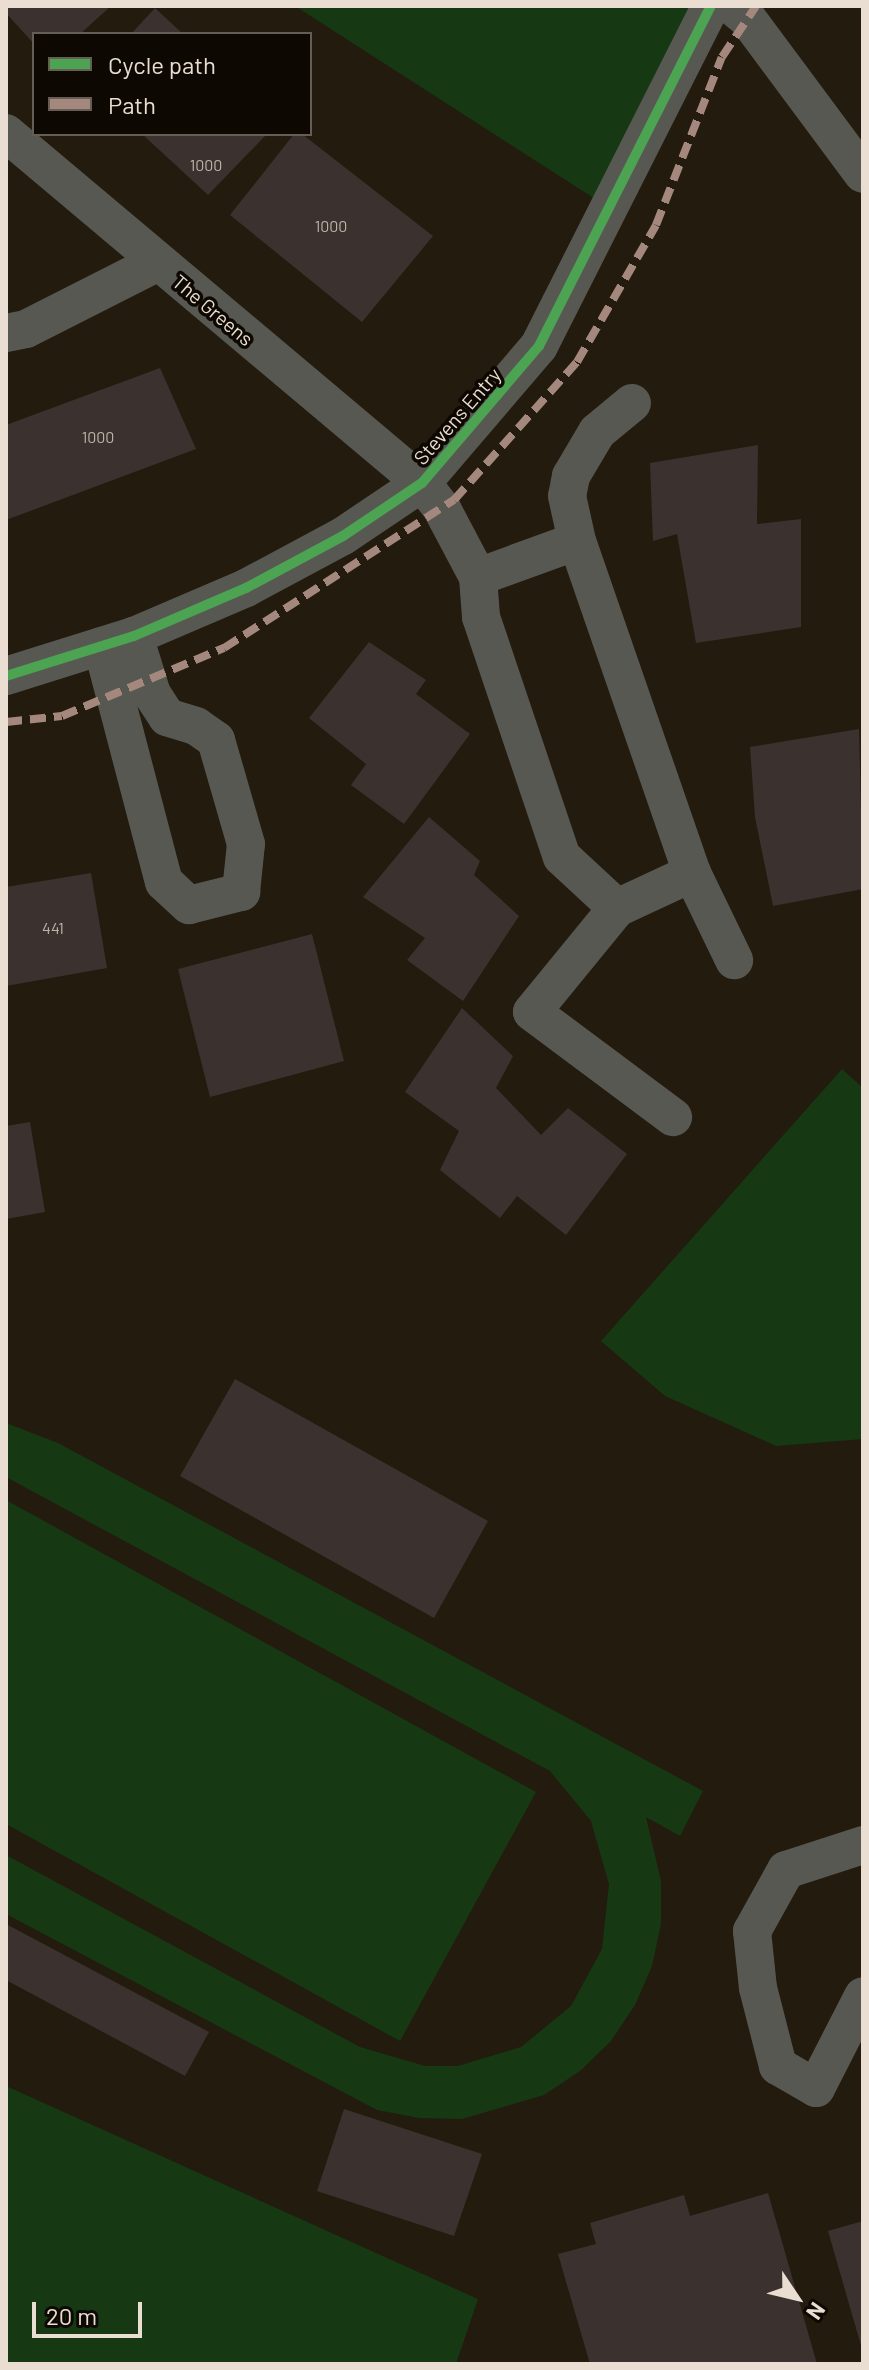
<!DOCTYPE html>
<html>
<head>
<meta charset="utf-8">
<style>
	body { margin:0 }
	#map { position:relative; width:869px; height:2370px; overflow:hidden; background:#231b0e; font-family:Barlow,sans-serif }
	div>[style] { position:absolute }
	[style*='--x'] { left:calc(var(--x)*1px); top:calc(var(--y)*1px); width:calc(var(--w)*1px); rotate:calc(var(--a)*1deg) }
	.green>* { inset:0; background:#163913 }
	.building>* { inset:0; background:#3b322f }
	.minor>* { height:38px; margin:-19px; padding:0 19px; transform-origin:19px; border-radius:19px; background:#585853 }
	.quiet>* { height:8px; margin-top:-4px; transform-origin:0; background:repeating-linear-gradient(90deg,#a5887d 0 16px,transparent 0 24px) }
	.cycleway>* { height:10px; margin:-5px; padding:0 5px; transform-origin:5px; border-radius:5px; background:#4ca352 }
	span { translate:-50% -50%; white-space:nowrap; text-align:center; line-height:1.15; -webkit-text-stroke:7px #0e0802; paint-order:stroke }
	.number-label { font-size:16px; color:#beb3a8 }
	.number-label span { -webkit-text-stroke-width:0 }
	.street-label { font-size:20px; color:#e9ded1 }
	.frame { position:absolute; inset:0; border:8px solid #e9ded1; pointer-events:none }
	.legend { position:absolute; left:32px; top:32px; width:280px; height:104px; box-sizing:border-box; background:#0e0802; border:2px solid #665e55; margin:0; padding:10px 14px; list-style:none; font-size:24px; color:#e9ded1 }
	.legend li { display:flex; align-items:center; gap:16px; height:40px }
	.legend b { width:40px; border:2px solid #665e55 }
	.north { position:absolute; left:757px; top:2258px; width:80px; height:80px; -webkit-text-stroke:6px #0e0802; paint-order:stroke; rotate:125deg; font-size:22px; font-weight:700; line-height:32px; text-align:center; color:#e9ded1 }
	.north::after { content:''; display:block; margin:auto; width:28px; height:36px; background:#e9ded1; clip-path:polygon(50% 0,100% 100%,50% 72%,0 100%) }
	.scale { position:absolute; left:32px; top:2302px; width:110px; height:36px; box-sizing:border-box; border:4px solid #e9ded1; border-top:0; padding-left:10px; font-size:24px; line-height:28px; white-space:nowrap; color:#e9ded1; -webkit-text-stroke:6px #0e0802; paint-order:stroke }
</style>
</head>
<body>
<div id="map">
	<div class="green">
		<i style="clip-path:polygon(295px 6px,700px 6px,617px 213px)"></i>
		<i style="clip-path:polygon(842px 1069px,863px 1088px,863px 1439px,776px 1446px,665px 1396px,601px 1341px)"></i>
		<i style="clip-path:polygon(6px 1423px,58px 1443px,703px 1791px,680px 1836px,646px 1817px,661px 1881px,661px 1924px,652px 1966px,635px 2005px,611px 2041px,580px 2071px,544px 2095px,462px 2119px,419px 2118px,377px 2110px,6px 1914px,6px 1855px,360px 2047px,425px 2066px,458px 2066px,521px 2047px,571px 2006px,602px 1949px,609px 1884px,591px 1821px,550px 1771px,6px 1477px)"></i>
		<i style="clip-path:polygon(6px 1500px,536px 1792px,400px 2041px,6px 1824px)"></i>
		<i style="clip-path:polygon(6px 2086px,478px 2299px,456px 2364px,6px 2364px)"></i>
	</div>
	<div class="building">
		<i style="clip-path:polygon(6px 6px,111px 6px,80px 34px,34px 34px,34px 44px,6px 13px)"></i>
		<i style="clip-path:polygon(155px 8px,183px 34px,131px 34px)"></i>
		<i style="clip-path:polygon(142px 134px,267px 134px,208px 195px)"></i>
		<i style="clip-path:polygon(294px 134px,302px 134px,433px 236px,362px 322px,230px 215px)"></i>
		<i style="clip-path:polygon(160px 368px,196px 449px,6px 520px,6px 425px)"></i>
		<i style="clip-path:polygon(758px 445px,757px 524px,801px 519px,801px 627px,696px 643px,677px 534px,653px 541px,650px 463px)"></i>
		<i style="clip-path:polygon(369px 642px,426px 680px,416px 694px,470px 734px,404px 824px,351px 785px,366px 764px,309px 718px)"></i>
		<i style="clip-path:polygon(859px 729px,863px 889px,773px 906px,755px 817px,750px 747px)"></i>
		<i style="clip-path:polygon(429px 817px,480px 861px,474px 875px,519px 916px,463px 1001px,407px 960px,425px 938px,363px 897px)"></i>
		<i style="clip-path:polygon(91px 873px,107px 968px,6px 986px,6px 887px)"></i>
		<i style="clip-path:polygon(312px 934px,344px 1061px,210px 1097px,178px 969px)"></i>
		<i style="clip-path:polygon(462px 1008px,513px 1056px,496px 1088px,541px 1135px,568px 1108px,627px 1154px,566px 1235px,517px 1196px,500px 1218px,440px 1170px,459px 1131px,405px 1092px)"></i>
		<i style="clip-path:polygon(30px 1122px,45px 1212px,6px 1219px,6px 1126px)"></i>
		<i style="clip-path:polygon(235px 1379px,488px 1521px,434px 1618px,180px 1476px)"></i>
		<i style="clip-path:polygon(6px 1924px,209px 2032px,185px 2076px,6px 1980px)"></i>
		<i style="clip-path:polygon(344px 2109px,482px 2154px,454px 2236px,317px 2191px)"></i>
		<i style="clip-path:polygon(768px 2193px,817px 2364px,590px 2364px,558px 2254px,596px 2244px,590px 2223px,684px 2195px,690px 2216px)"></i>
		<i style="clip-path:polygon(863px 2221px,863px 2349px,862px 2349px,828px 2231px)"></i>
	</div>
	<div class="minor">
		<i style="--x:732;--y:6;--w:19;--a:39"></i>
		<i style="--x:747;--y:18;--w:194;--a:53.4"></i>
		<i style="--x:6;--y:133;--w:544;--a:40.08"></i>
		<i style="--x:422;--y:483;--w:33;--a:52"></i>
		<i style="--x:442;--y:509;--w:77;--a:62.1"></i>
		<i style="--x:478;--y:577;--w:40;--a:85.7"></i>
		<i style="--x:481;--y:617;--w:253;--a:71.4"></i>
		<i style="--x:562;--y:857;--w:75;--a:42.8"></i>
		<i style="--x:617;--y:908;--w:134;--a:129.3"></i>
		<i style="--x:532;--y:1012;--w:176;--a:36.7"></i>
		<i style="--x:6;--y:333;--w:20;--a:-11"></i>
		<i style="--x:26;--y:329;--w:146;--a:-26.9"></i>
		<i style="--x:632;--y:403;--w:45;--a:140.4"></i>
		<i style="--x:597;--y:432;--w:51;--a:120.6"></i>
		<i style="--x:571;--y:476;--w:20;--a:101"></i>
		<i style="--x:567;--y:496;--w:46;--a:77.5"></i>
		<i style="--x:577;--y:541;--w:351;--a:70.9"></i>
		<i style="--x:478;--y:577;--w:105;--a:-20"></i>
		<i style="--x:102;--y:646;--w:244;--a:75.3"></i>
		<i style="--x:164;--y:882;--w:34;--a:43"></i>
		<i style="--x:189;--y:905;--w:54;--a:-14"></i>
		<i style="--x:241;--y:892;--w:48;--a:-84.1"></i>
		<i style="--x:246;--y:844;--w:108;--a:-106.1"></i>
		<i style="--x:216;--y:740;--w:24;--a:-145"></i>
		<i style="--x:196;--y:726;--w:30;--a:-163"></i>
		<i style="--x:167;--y:717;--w:27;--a:-123"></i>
		<i style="--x:152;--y:694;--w:61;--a:-107.2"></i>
		<i style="--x:6;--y:676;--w:134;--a:-17.4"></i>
		<i style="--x:134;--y:636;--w:122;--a:-23.2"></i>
		<i style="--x:246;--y:588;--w:110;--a:-28.2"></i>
		<i style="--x:343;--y:536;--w:95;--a:-33.9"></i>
		<i style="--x:422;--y:483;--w:180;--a:-49.5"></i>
		<i style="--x:539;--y:346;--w:381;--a:-63.2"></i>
		<i style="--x:617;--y:908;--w:83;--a:-25"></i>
		<i style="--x:692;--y:873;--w:97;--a:64.2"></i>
		<i style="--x:863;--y:1845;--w:81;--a:162"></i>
		<i style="--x:786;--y:1870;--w:70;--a:119.1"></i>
		<i style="--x:752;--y:1931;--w:57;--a:84"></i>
		<i style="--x:758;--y:1988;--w:81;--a:75.6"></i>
		<i style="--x:778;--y:2066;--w:44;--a:30.1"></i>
		<i style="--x:816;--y:2088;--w:103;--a:-62.9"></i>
	</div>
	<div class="quiet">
		<i style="--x:6;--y:722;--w:56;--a:-6.1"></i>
		<i style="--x:62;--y:716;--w:176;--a:-22.8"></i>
		<i style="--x:224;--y:648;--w:274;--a:-32.8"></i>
		<i style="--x:454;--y:500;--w:185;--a:-48.3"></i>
		<i style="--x:577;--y:362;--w:158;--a:-60"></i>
		<i style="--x:656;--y:225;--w:180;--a:-68.6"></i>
		<i style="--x:722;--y:57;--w:61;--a:-56.3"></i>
	</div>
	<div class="cycleway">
		<i style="--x:6;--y:676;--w:134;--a:-17.4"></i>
		<i style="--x:134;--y:636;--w:122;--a:-23.2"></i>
		<i style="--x:246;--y:588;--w:110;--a:-28.2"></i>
		<i style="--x:343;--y:536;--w:95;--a:-33.9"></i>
		<i style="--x:422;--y:483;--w:180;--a:-49.5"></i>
		<i style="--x:539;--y:346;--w:381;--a:-63.2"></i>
	</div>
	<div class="number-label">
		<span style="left:206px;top:165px">1000</span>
		<span style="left:331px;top:226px">1000</span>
		<span style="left:98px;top:437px">1000</span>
		<span style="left:53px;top:928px">441</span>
	</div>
	<div class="street-label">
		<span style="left:213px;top:310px;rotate:40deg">The Greens</span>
		<span style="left:457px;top:416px;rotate:-49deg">Stevens Entry</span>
	</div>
	<div class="frame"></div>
	<ul class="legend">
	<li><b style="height:10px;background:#4ca352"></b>Cycle path</li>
	<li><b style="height:10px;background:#a5887d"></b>Path</li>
	</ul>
	<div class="north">N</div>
	<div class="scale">20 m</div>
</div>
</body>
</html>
